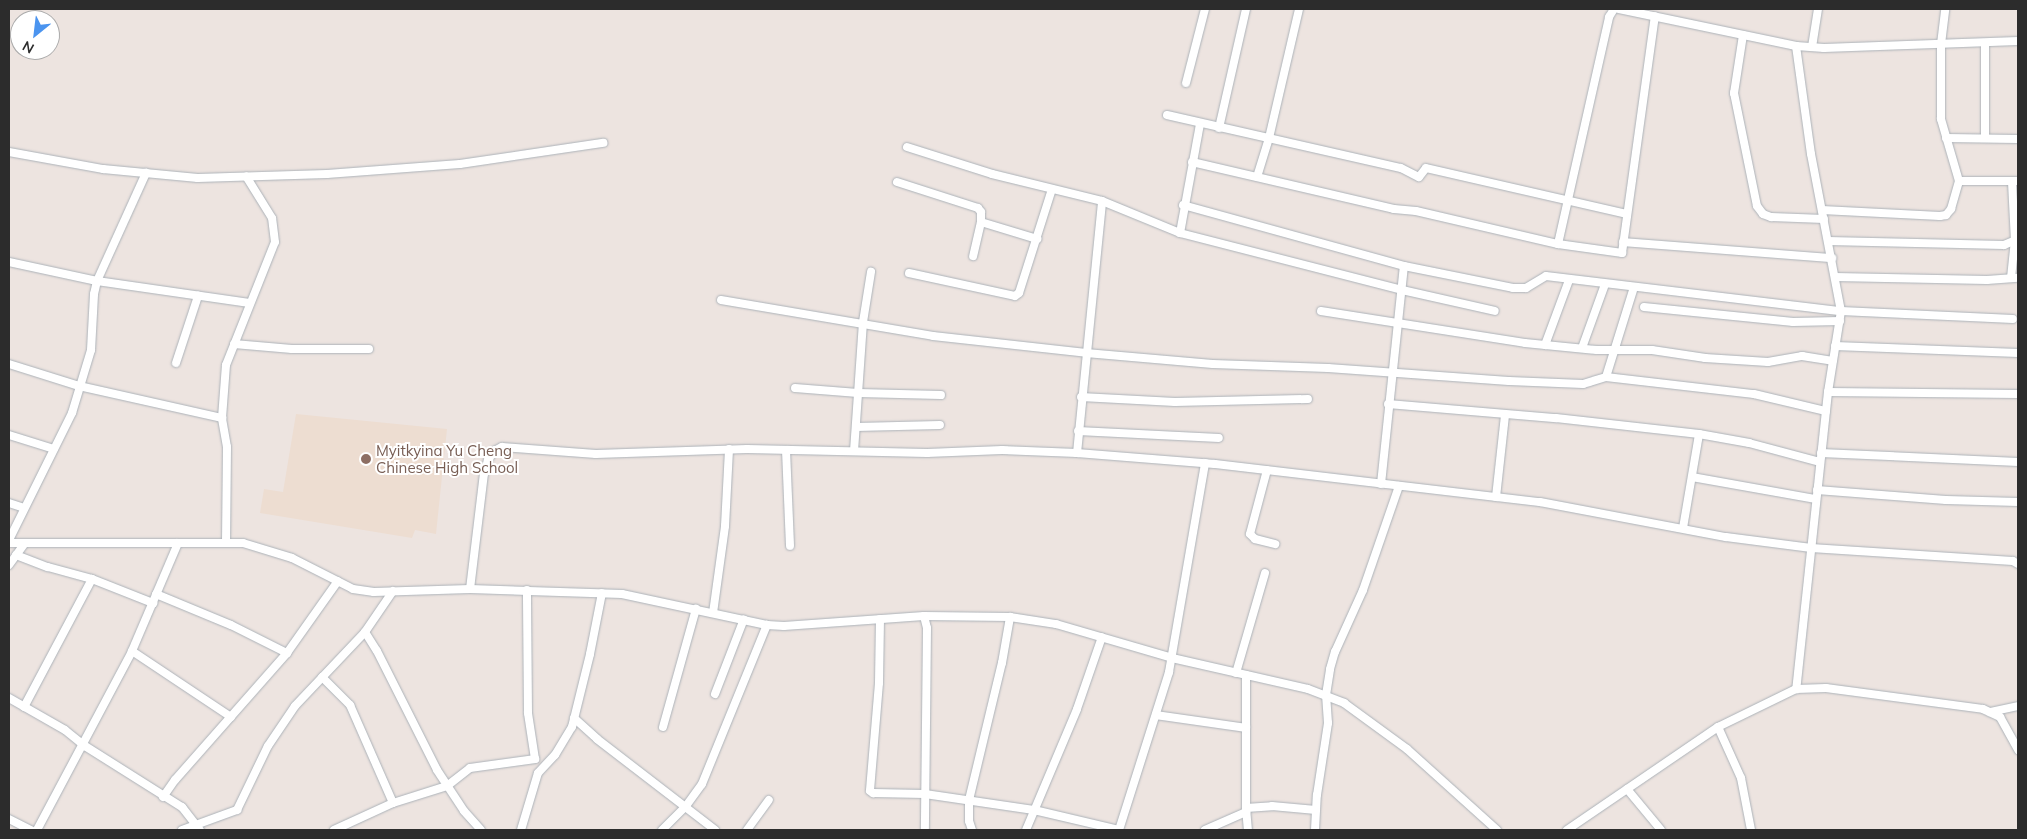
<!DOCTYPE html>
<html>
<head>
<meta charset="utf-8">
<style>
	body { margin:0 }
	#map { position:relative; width:2027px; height:839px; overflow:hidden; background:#ede4e0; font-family:Mulish,sans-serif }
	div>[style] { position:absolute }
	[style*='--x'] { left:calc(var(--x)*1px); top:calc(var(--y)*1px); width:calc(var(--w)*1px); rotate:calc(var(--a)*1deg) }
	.education>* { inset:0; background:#edddd1 }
	.roads { filter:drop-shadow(0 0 1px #acb2b8) drop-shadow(0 0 1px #acb2b8) }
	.minor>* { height:8px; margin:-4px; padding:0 4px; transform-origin:4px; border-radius:4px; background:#fff }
	.dots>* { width:14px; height:14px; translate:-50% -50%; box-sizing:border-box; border:2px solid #fff; border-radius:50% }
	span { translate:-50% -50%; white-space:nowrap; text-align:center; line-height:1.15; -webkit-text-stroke:4px #fff; paint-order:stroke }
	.education-label { font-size:15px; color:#785e54 }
	.left { translate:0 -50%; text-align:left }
	.frame { position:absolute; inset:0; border:10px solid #2c2c2c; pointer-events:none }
	.north { position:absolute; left:10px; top:10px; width:50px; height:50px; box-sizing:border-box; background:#fff; border:1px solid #ababab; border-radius:50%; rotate:209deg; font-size:14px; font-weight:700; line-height:20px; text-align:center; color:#2c2c2c }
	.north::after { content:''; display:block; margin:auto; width:18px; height:22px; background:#4b94ef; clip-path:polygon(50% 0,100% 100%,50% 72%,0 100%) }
</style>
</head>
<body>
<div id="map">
	<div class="education">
		<i style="clip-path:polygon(296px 414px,447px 429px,436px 534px,415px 530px,412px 538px,260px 513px,264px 489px,283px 492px)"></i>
	</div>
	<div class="roads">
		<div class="minor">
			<i style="--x:1619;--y:9;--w:181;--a:11.8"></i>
			<i style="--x:1796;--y:46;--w:28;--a:4"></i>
			<i style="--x:1824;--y:48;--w:194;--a:-2.1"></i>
			<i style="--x:1743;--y:35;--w:59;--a:98.8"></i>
			<i style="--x:1734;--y:93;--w:115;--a:78.5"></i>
			<i style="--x:1757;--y:206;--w:10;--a:53"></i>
			<i style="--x:1763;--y:214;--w:9;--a:21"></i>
			<i style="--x:1771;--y:217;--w:53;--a:2.2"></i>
			<i style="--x:1796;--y:46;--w:109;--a:82.1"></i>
			<i style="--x:1811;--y:154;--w:160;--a:79.2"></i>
			<i style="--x:1841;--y:311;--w:82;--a:99.1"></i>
			<i style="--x:1828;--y:392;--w:299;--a:96.1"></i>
			<i style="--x:1812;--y:47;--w:38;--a:-81"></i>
			<i style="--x:1186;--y:83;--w:76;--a:-75.6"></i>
			<i style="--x:1167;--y:115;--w:240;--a:12.8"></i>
			<i style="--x:1401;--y:168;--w:20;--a:27"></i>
			<i style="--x:1419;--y:177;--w:11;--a:-52"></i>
			<i style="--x:1426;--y:168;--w:206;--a:12.9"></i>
			<i style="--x:1219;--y:128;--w:122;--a:-77.2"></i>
			<i style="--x:1946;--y:138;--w:72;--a:0.8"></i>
			<i style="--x:1985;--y:138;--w:95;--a:-90"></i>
			<i style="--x:907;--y:147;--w:89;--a:17.6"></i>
			<i style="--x:992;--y:174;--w:113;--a:13.8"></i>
			<i style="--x:1102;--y:201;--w:84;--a:22.3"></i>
			<i style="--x:1180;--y:233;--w:229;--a:14.4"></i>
			<i style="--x:1402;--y:290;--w:95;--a:12.7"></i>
			<i style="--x:9;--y:152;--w:96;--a:10.3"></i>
			<i style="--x:103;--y:169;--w:95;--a:5.4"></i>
			<i style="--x:198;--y:178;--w:129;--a:-1.8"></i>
			<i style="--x:327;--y:174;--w:133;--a:-4.3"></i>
			<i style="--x:460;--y:164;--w:145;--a:-8.4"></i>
			<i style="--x:1192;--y:162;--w:207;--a:13.1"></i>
			<i style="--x:1394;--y:209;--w:22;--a:5"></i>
			<i style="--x:1416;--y:211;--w:146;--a:13.1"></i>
			<i style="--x:1558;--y:244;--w:65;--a:8"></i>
			<i style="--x:1622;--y:253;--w:239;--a:-82.1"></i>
			<i style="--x:1257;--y:177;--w:41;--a:-72.9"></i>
			<i style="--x:1269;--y:138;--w:132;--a:-76.9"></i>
			<i style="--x:1959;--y:181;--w:59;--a:0"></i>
			<i style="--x:897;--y:182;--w:85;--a:17.8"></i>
			<i style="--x:978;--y:208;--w:5;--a:53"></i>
			<i style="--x:981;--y:212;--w:10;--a:90"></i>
			<i style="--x:981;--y:222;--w:35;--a:103"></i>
			<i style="--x:1183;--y:205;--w:229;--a:15.4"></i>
			<i style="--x:1404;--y:266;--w:111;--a:11.4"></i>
			<i style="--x:1513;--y:288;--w:13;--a:0"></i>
			<i style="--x:1526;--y:288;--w:23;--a:-31"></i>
			<i style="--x:1546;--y:276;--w:297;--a:6.8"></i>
			<i style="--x:1841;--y:311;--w:172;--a:2.7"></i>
			<i style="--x:1822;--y:210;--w:118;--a:2.9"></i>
			<i style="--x:1940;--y:216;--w:6;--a:-9"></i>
			<i style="--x:1946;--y:215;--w:8;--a:-50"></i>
			<i style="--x:1951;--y:209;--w:29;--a:-74"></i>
			<i style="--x:1959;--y:181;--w:65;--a:-106.2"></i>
			<i style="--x:1941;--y:119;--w:75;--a:-90"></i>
			<i style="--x:1941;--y:44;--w:35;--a:-83"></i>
			<i style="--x:981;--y:222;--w:59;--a:16.9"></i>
			<i style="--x:1180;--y:233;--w:111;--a:-79.6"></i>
			<i style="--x:1828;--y:241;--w:176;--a:1.3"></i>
			<i style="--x:2004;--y:245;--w:15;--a:-23"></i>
			<i style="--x:1623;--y:242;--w:210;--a:4.4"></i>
			<i style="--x:1558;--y:244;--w:233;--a:-77.3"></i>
			<i style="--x:1609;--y:17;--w:9;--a:-58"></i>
			<i style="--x:9;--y:262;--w:90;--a:12.2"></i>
			<i style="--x:97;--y:281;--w:154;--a:8.2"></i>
			<i style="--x:909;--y:273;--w:108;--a:12.2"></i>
			<i style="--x:1015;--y:296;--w:5;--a:-37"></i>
			<i style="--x:1019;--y:293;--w:109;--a:-72.4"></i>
			<i style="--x:1835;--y:277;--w:152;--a:1.1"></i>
			<i style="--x:1987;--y:280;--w:31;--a:-4"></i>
			<i style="--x:2011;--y:278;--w:37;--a:-84"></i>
			<i style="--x:2015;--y:241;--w:60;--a:-92.9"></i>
			<i style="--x:721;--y:300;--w:215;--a:9.6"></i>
			<i style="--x:933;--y:336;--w:154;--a:6.3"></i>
			<i style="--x:1086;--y:353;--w:127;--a:5"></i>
			<i style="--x:1213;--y:364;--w:115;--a:2"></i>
			<i style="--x:1328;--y:368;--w:181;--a:4.1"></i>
			<i style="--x:1509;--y:381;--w:74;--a:2.3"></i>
			<i style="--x:1583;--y:384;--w:24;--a:-17"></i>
			<i style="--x:1606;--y:377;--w:149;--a:6.6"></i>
			<i style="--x:1754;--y:394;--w:74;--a:13.3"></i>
			<i style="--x:1644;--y:307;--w:150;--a:5.7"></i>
			<i style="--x:1793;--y:322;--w:47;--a:-1.2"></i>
			<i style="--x:1321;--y:311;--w:206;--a:8.9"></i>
			<i style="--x:1525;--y:343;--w:72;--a:5.6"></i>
			<i style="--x:1597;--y:350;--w:55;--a:0"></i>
			<i style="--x:1652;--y:350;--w:54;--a:8.6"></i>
			<i style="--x:1705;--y:358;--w:63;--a:3.6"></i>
			<i style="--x:1768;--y:362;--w:35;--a:-10"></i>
			<i style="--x:1802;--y:356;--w:31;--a:9"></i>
			<i style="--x:234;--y:344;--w:58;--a:4.9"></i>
			<i style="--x:292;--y:349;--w:77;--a:0"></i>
			<i style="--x:1545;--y:345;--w:69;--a:-69.7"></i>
			<i style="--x:1835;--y:346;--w:183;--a:2.2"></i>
			<i style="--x:1582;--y:348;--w:68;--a:-70.2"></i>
			<i style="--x:176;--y:363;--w:71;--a:-71.8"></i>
			<i style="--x:9;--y:364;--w:73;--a:17.4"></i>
			<i style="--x:79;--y:386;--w:147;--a:12.6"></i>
			<i style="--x:1606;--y:377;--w:94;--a:-72.7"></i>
			<i style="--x:795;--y:388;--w:63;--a:4.5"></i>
			<i style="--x:858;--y:393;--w:83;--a:1.4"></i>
			<i style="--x:1828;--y:392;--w:190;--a:0.6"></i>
			<i style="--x:1081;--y:397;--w:94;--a:3"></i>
			<i style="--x:1175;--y:402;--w:133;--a:-1.3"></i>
			<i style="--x:1388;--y:404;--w:169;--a:4.8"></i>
			<i style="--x:1556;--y:418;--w:144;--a:6.4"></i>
			<i style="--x:1699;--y:434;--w:51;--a:10.2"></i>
			<i style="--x:1749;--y:443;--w:73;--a:15"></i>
			<i style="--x:856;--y:427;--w:84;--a:-1.4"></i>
			<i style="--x:1078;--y:431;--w:141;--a:2.8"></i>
			<i style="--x:9;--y:435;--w:47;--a:17.3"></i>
			<i style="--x:786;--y:450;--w:96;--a:87.6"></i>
			<i style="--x:854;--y:451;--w:129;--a:-86"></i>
			<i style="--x:863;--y:322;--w:51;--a:-80.9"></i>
			<i style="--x:1077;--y:453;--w:253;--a:-84.3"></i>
			<i style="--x:1821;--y:453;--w:197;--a:2.6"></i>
			<i style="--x:1267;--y:470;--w:66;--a:104.9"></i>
			<i style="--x:1250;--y:534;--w:7;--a:45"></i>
			<i style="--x:1255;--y:539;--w:21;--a:14"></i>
			<i style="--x:1692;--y:477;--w:126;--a:10.1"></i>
			<i style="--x:1381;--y:484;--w:219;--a:-84"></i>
			<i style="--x:1817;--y:490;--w:129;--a:4.4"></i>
			<i style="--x:1946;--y:500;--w:72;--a:1.6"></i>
			<i style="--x:1496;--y:497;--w:82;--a:-83.7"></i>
			<i style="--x:9;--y:503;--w:16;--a:18"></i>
			<i style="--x:1683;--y:528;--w:95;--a:-80.3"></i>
			<i style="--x:9;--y:540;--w:142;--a:-63.6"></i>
			<i style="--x:72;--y:413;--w:66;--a:-73.2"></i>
			<i style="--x:91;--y:350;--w:56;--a:-86.9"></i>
			<i style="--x:94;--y:294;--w:13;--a:-77"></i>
			<i style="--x:97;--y:281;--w:119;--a:-65.6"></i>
			<i style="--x:9;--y:543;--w:234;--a:0"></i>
			<i style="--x:243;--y:543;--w:51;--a:17"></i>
			<i style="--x:292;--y:558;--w:68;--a:26.9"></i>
			<i style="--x:353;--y:589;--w:21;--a:8"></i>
			<i style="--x:374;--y:592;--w:96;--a:-1.8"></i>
			<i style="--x:470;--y:589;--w:152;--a:1.9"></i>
			<i style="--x:622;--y:594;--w:148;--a:12.1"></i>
			<i style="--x:767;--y:625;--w:17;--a:3"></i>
			<i style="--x:784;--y:626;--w:140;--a:-4.1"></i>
			<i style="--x:924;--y:616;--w:86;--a:0.7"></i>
			<i style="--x:1010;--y:617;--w:47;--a:8.7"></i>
			<i style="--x:1056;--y:624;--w:121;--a:16.3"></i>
			<i style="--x:1172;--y:658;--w:139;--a:12.8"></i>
			<i style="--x:1308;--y:689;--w:39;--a:21"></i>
			<i style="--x:1344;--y:703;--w:78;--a:36.1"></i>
			<i style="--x:1407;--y:749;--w:121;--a:42"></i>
			<i style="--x:226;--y:543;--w:96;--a:-89.4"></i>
			<i style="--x:227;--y:447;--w:29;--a:-100"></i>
			<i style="--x:222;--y:418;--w:53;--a:-85.7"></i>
			<i style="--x:226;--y:365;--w:132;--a:-68.3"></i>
			<i style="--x:275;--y:242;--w:24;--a:-97"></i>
			<i style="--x:272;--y:218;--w:49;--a:-121.8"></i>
			<i style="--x:16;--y:555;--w:34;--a:21"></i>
			<i style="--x:48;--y:567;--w:46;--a:15.3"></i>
			<i style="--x:92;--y:579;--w:66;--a:21.5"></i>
			<i style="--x:9;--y:565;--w:27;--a:-54"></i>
			<i style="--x:470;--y:589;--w:116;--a:-83.1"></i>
			<i style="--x:484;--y:474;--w:15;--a:-74"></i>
			<i style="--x:488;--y:460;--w:11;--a:-56"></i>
			<i style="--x:494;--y:451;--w:9;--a:-27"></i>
			<i style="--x:502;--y:447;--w:94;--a:4.3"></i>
			<i style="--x:596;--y:454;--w:151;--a:-1.9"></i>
			<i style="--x:747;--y:449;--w:180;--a:1.3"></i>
			<i style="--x:927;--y:453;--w:75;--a:-2.3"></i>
			<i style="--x:1002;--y:450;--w:75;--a:2.3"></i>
			<i style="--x:1077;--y:453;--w:138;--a:4.6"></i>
			<i style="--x:1215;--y:464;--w:327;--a:6.7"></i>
			<i style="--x:1540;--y:502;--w:189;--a:10.7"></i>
			<i style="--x:1726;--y:537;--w:86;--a:7.4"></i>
			<i style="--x:1811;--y:548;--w:202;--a:3.7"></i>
			<i style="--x:2013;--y:561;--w:6;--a:31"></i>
			<i style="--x:393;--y:591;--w:50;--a:124.3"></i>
			<i style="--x:365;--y:632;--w:22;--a:58"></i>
			<i style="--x:377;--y:651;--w:133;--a:63.2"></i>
			<i style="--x:437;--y:770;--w:49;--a:56.6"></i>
			<i style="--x:464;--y:811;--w:25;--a:48"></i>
			<i style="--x:156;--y:594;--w:81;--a:22.5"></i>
			<i style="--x:231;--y:625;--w:63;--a:26.6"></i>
			<i style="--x:713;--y:613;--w:88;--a:-82.1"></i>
			<i style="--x:725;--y:526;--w:77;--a:-87"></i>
			<i style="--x:924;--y:616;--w:12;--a:76"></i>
			<i style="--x:927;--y:628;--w:202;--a:90.6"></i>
			<i style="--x:880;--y:619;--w:64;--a:90.9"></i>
			<i style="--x:879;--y:683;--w:108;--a:94.8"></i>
			<i style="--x:870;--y:791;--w:4;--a:34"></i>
			<i style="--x:873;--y:793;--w:52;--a:1.1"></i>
			<i style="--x:925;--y:794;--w:110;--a:8.4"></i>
			<i style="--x:1034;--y:810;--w:87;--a:13.2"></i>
			<i style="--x:132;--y:651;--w:119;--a:33.7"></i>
			<i style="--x:1236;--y:673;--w:104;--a:-73.8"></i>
			<i style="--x:1246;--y:675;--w:133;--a:90"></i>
			<i style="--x:1246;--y:808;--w:22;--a:85"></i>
			<i style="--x:322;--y:677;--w:40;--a:45"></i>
			<i style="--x:350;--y:705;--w:107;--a:66.3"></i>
			<i style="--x:715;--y:694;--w:80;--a:-68.9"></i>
			<i style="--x:9;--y:698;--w:64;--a:29.7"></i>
			<i style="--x:65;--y:730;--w:26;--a:39"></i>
			<i style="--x:85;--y:746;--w:115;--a:32.2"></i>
			<i style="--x:182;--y:807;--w:29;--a:52"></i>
			<i style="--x:24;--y:707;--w:145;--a:-62"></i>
			<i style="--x:1990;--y:712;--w:29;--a:-12"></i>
			<i style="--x:1156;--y:715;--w:91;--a:8.2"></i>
			<i style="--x:574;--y:718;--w:31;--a:42"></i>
			<i style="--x:597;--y:739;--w:149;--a:37.6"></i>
			<i style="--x:663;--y:727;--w:123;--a:-74.4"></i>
			<i style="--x:1718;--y:727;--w:56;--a:65.7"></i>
			<i style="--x:1741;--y:778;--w:53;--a:79.1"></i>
			<i style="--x:1627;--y:789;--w:53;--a:50.3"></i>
			<i style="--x:163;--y:797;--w:21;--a:-55"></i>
			<i style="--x:175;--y:780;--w:169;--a:-48.6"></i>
			<i style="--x:287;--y:653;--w:88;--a:-54.7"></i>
			<i style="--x:1246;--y:808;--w:26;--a:-4"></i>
			<i style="--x:1272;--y:806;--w:44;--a:5.2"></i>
			<i style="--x:9;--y:819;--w:25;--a:27"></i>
			<i style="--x:37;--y:830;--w:203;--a:-62"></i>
			<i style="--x:132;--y:651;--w:117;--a:-66.9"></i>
			<i style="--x:182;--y:830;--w:59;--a:-20"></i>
			<i style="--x:237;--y:810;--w:71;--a:-64.2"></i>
			<i style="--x:268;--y:746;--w:48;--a:-56"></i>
			<i style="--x:295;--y:706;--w:102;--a:-46.6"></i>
			<i style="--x:334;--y:830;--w:65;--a:-24.6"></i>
			<i style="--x:393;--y:803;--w:57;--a:-17.5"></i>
			<i style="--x:447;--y:786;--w:29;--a:-38"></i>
			<i style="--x:470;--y:768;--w:66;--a:-7.9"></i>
			<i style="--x:535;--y:759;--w:47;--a:-98.7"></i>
			<i style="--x:528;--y:713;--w:123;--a:-90.5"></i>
			<i style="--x:521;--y:830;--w:59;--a:-73.4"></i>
			<i style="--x:538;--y:773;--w:25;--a:-47"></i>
			<i style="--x:555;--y:755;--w:33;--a:-59"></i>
			<i style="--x:572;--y:727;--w:75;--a:-76.1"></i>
			<i style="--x:590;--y:654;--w:62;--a:-78.9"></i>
			<i style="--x:662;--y:830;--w:34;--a:-45"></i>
			<i style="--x:686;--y:806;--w:27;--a:-54"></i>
			<i style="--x:702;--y:784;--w:172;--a:-67.8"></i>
			<i style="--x:747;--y:830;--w:37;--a:-54"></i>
			<i style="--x:972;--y:830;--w:9;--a:-108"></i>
			<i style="--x:969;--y:821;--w:21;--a:-90"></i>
			<i style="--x:969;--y:800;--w:141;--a:-76.5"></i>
			<i style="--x:1002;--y:663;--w:47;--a:-80.1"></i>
			<i style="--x:1026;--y:830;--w:131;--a:-67.1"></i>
			<i style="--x:1077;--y:709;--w:76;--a:-70.9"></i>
			<i style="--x:1119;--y:830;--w:166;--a:-72.4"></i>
			<i style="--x:1169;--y:672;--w:212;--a:-80.2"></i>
			<i style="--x:1205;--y:830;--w:45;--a:-23.7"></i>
			<i style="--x:1315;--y:830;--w:35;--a:-87"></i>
			<i style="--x:1317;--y:795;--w:73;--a:-81.3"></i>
			<i style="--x:1328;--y:723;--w:28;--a:-94"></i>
			<i style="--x:1326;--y:695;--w:26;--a:-81"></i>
			<i style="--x:1330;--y:669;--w:18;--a:-74"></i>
			<i style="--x:1335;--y:652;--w:68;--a:-65.7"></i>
			<i style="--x:1363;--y:590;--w:110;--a:-70.9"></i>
			<i style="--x:1567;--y:830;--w:183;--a:-34.3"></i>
			<i style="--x:1718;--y:727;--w:87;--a:-26"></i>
			<i style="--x:1796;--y:689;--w:30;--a:-2"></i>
			<i style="--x:1826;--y:688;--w:158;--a:7.6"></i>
			<i style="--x:1983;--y:709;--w:19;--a:25"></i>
			<i style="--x:2000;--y:717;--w:38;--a:61"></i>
		</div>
	</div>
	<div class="dots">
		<i style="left:366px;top:459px;background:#8d6e63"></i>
	</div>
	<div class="education-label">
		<span class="left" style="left:376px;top:459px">Myitkyina Yu Cheng<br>Chinese High School</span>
	</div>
	<div class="frame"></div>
	<div class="north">N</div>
</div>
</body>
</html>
